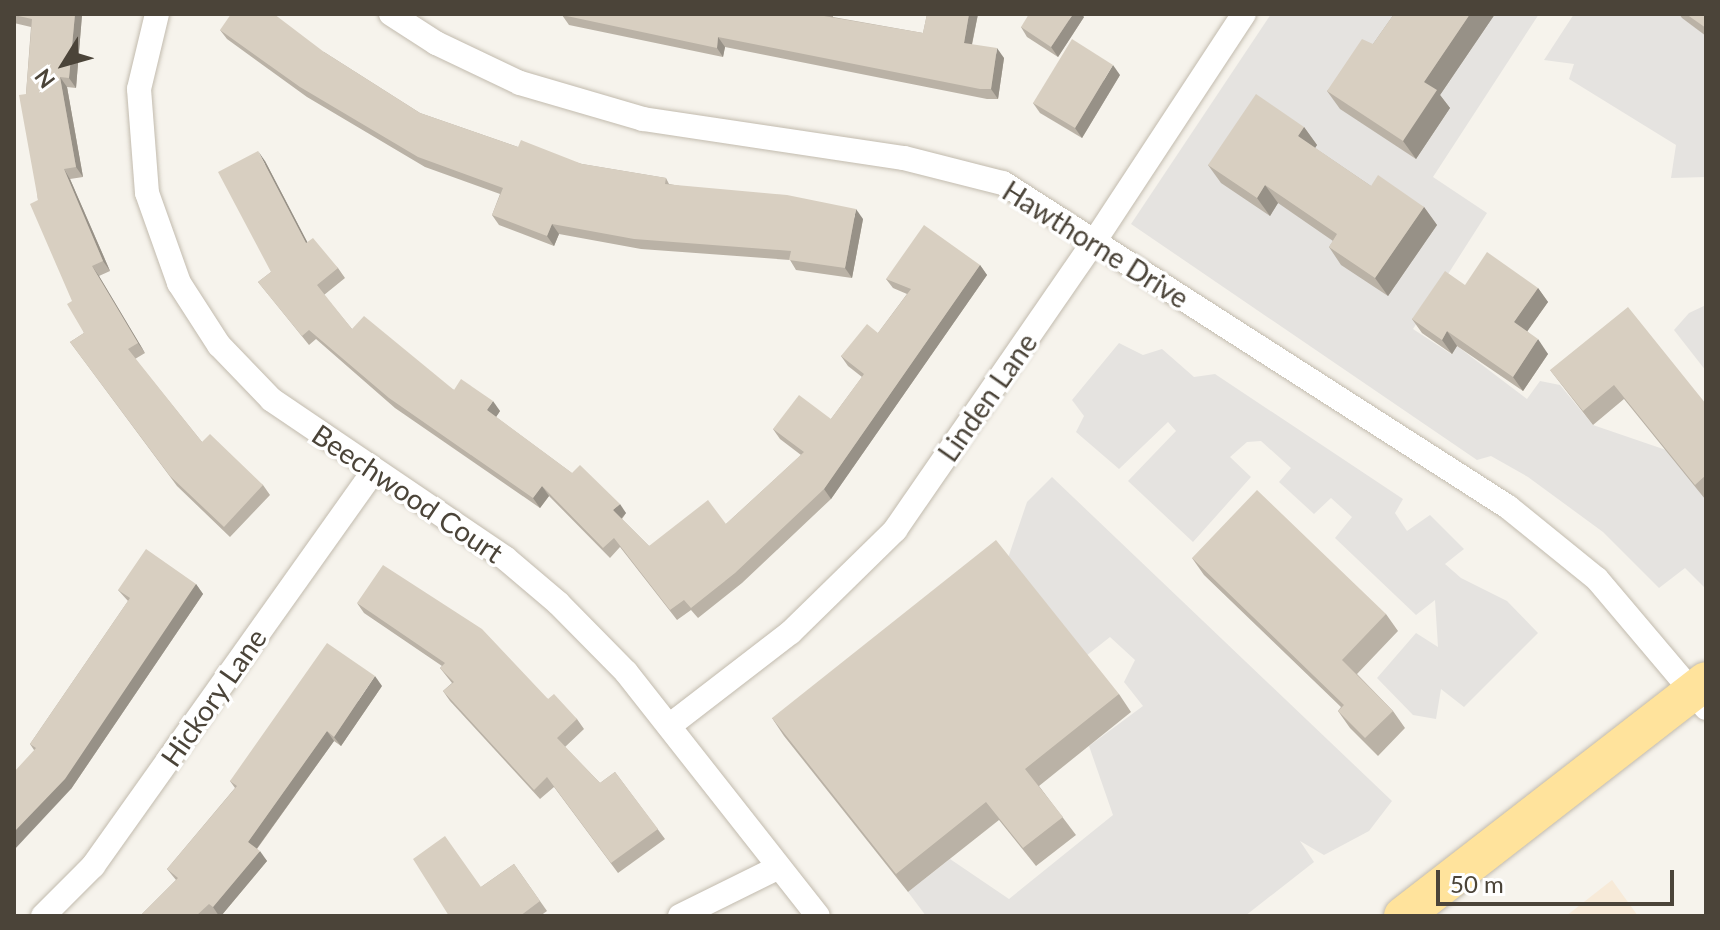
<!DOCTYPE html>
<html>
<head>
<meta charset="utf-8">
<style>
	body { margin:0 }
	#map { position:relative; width:1720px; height:930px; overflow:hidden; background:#f6f3ec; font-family:Lato,sans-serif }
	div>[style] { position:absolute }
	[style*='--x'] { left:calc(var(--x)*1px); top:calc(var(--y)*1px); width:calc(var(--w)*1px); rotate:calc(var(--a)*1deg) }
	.commercial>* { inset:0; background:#f7ead8 }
	.parking>* { inset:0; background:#e5e3e0 }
	.roads { filter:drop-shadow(0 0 2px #c2bbae) drop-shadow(0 0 2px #c2bbae) }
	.street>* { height:24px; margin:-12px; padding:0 12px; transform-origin:12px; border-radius:12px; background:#fff }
	.primary>* { height:38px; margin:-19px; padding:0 19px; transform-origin:19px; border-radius:19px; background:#ffe39c }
	.wall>* { inset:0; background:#bab2a6 }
	.shaded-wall>* { inset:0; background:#979187 }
	.building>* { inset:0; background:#d8cfc1 }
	span { translate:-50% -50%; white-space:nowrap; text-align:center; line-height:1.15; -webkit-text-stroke:7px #fff; paint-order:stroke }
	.street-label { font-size:28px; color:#4b4439 }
	.frame { position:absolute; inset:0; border:16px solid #4b4439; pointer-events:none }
	.north { position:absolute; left:24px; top:24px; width:80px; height:80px; -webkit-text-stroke:6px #fff; paint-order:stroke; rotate:233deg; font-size:22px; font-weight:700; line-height:32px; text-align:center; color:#4b4439 }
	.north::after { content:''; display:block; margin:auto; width:28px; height:36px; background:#4b4439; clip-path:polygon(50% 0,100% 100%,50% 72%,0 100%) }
	.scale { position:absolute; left:1436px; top:870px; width:238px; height:36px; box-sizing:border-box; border:4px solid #4b4439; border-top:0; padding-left:10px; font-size:24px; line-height:28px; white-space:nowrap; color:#4b4439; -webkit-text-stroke:6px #fff; paint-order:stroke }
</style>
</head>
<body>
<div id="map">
	<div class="commercial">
		<i style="clip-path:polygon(1612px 880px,1638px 916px,1566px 916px)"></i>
	</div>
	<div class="parking">
		<i style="clip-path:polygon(1271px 14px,1539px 14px,1433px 177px,1487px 213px,1413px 329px,1451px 354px,1457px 346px,1527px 399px,1540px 381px,1560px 385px,1593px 425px,1666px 450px,1706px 498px,1706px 589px,1685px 568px,1659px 588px,1603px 532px,1528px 477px,1491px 456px,1477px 460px,1131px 224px)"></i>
		<i style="clip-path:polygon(1574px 14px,1706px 14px,1706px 177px,1671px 178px,1676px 145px,1569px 79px,1574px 64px,1544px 60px)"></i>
		<i style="clip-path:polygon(1706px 305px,1706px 371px,1674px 330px,1689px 313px)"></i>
		<i style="clip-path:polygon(1119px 343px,1143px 355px,1162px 349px,1194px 377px,1215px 374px,1403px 499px,1395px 513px,1407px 531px,1430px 515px,1464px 549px,1445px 564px,1461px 578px,1507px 601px,1538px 633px,1464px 707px,1441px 689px,1436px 719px,1413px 715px,1377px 678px,1416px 633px,1438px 647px,1435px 600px,1416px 615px,1335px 538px,1352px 517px,1331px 498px,1314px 514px,1279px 482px,1291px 468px,1261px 441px,1247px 442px,1230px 457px,1251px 477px,1193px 542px,1128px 481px,1176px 431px,1168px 422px,1119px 469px,1076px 432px,1084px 416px,1072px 400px)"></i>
		<i style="clip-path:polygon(1052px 477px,1392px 801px,1369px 831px,1324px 855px,1300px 841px,1314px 862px,1245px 916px,926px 916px,908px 892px,950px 859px,1009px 899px,1113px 815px,1089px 746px,1143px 706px,1124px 682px,1135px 660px,1110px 637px,1086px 656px,1008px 558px,1027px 502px)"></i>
	</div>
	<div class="roads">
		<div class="street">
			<i style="--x:157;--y:14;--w:77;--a:103.5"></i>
			<i style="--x:139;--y:89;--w:104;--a:85.6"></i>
			<i style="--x:147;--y:193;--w:96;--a:70.4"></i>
			<i style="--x:179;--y:283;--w:74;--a:57.2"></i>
			<i style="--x:219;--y:345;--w:76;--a:46.1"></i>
			<i style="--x:272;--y:400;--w:282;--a:34.1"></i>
			<i style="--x:505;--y:558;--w:70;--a:40.3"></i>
			<i style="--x:558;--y:603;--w:97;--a:45.4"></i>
			<i style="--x:626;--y:672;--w:310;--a:51.8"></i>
			<i style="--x:391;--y:14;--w:54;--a:32.8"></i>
			<i style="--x:436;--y:43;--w:93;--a:25.5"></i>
			<i style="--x:520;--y:83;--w:128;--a:16.3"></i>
			<i style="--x:643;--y:119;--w:264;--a:8.5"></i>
			<i style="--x:904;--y:158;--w:102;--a:14.2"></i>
			<i style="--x:1003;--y:183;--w:600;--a:32.68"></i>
			<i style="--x:1508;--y:507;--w:114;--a:39"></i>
			<i style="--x:1597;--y:579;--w:169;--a:49.8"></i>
			<i style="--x:669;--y:726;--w:154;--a:-37.6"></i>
			<i style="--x:791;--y:632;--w:146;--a:-44.4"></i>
			<i style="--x:895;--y:530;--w:354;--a:-55.4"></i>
			<i style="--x:1096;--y:239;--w:269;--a:-56.7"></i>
			<i style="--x:43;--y:916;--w:71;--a:-45"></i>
			<i style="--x:93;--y:866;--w:485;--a:-54.6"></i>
			<i style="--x:680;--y:916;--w:110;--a:-26.3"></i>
		</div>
		<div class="primary">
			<i style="--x:1403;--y:916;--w:383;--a:-37.8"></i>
		</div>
	</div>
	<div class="wall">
		<i style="clip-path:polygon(14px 14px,82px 15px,76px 88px,67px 87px,83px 177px,70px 179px,110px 271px,99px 276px,145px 353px,135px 359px,202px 442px,263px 485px,270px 495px,230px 537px,177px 486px,70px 342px,84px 333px,38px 200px,26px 94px,31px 27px,14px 23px)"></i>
		<i style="clip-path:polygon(833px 14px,833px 17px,923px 33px,927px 14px,978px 14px,972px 45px,1004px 58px,998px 99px,987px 99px,725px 47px,723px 57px,569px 25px,562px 15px)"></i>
		<i style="clip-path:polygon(1394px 14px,1495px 14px,1440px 95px,1450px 108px,1416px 159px,1340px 109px,1327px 91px,1373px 44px)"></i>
		<i style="clip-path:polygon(1679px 14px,1706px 14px,1706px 36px,1682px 18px)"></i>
		<i style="clip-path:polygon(1084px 17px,1058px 57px,1027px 37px,1021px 27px)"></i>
		<i style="clip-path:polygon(220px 30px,324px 52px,420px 113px,518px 147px,582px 164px,666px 178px,669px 184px,863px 219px,852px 278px,796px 270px,790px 260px,641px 249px,559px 234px,554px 246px,499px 225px,492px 215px,500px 194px,425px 167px,307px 97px,227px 39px)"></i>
		<i style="clip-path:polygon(1120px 75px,1082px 138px,1040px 113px,1033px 103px)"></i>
		<i style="clip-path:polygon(1304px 127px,1317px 145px,1315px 148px,1371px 186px,1424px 207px,1437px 225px,1388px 296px,1341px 265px,1329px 247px,1333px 241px,1278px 203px,1270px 216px,1221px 183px,1208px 165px)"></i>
		<i style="clip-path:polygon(265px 161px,307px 242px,338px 268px,345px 278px,324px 295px,352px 329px,454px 390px,500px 411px,496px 417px,626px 513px,622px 519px,649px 546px,726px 524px,801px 455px,780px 439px,773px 429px,831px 419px,862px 377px,848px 366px,841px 356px,878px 333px,907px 294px,893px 288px,886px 279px,980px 265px,987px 275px,831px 499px,742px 583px,698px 618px,691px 610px,677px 620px,620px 547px,610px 558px,549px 496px,540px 508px,395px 408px,316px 339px,309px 345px,258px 282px,271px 272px)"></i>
		<i style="clip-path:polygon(1465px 285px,1538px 288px,1548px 302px,1527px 331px,1548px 354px,1523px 391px,1457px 346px,1452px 354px,1422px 333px,1412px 319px)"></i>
		<i style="clip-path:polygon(1550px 370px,1706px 404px,1706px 498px,1705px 499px,1624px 399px,1593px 425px)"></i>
		<i style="clip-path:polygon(1192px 558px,1386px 614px,1398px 631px,1357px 674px,1393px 711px,1405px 728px,1378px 756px,1350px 728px,1338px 711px,1341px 707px,1204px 575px)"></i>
		<i style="clip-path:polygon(196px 584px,203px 594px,71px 789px,34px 750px,30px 744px,128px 601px,118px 590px)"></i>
		<i style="clip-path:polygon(357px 603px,548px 699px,577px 719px,584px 729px,565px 747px,600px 783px,615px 772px,665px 839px,618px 873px,554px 787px,540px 799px,450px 701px,443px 691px,452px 683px,440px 668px,442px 666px,364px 613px)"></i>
		<i style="clip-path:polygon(382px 686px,341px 746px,334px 741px,257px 849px,267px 861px,221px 916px,219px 916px,216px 914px,213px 916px,140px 916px,176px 880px,167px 869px,235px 788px,230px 781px)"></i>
		<i style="clip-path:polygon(1119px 694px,1131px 712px,1039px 786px,1076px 835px,1036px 866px,999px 820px,908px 892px,784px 736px,772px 718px)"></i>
		<i style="clip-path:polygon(514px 864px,547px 911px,540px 916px,449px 916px,481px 887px)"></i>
	</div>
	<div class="shaded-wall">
		<i style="clip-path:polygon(75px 14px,82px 15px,76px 88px,69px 78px)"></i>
		<i style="clip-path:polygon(969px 14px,978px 14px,970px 53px,964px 43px)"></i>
		<i style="clip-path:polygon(1073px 14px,1082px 14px,1084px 17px,1058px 57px,1051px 47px)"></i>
		<i style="clip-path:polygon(1470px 14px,1495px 14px,1440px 95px,1450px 108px,1416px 159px,1403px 141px,1424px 82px)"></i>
		<i style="clip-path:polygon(718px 37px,725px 47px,723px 57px,717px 48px)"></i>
		<i style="clip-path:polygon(997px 48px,1004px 58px,998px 99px,991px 89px)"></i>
		<i style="clip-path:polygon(1113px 65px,1120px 75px,1082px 138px,1075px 128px)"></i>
		<i style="clip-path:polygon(60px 77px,67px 87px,83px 177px,76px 167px)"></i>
		<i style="clip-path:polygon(1304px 127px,1317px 145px,1311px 154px,1298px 136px)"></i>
		<i style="clip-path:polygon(258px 151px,265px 161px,313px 253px,306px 243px)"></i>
		<i style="clip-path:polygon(64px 169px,70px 179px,110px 271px,103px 261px)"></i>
		<i style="clip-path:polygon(1265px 185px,1278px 203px,1270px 216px,1257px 198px)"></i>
		<i style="clip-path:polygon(1424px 207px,1437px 225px,1388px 296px,1375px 278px)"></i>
		<i style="clip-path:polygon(856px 209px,863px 219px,852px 278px,845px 268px)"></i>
		<i style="clip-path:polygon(552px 224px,559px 234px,554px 246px,547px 236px)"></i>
		<i style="clip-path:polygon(980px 265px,987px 275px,831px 499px,824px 489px)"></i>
		<i style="clip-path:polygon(92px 266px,99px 276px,145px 353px,138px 343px)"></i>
		<i style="clip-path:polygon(1538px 288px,1548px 302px,1524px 336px,1514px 322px)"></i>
		<i style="clip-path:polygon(1447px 331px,1457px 346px,1452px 354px,1442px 340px)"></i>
		<i style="clip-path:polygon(1538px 339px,1548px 354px,1523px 391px,1513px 377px)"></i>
		<i style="clip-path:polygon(493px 401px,500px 411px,494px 420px,487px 410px)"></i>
		<i style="clip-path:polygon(542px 486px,549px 496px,540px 508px,533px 498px)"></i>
		<i style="clip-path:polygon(620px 504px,626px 513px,620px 520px,613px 510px)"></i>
		<i style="clip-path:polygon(196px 584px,203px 594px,71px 789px,14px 850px,14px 832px)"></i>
		<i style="clip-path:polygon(375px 676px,382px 686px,341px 746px,334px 737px)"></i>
		<i style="clip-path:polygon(327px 731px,334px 741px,255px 851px,248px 842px)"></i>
		<i style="clip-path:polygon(260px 851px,267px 861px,221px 916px,219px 916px,213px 907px)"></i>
	</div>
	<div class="building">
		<i style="clip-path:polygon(14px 14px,75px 14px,69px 78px,60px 77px,76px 167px,64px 169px,103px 261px,92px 266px,138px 343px,128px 349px,202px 442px,210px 434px,263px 485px,224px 527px,170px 476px,70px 342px,84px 333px,67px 304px,72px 301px,30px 204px,38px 200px,19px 95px,26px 94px,32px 19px,14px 15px)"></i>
		<i style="clip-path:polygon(231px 14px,274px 14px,324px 52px,420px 113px,518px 147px,521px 140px,582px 164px,666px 178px,665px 184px,787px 195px,856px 209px,845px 268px,789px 260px,791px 251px,634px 239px,552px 224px,547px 236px,492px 215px,503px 188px,418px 157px,300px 87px,220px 30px)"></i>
		<i style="clip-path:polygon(562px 14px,824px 14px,824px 16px,923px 33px,927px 14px,969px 14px,964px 43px,997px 48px,991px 89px,980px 89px,718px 37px,717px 48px,562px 15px)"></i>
		<i style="clip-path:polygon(1029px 14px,1073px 14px,1051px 47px,1021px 27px)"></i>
		<i style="clip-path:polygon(1394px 14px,1470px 14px,1424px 82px,1437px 90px,1403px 141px,1327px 91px,1362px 39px,1373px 44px)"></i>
		<i style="clip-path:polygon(1686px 14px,1706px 14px,1706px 28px)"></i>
		<i style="clip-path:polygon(1072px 39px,1113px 65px,1075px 128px,1033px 103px)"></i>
		<i style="clip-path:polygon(1256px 94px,1304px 127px,1298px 136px,1371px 186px,1378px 175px,1424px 207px,1375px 278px,1329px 247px,1337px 234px,1265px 185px,1257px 198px,1208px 165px)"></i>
		<i style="clip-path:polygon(258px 151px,306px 243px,313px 238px,338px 268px,317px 285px,352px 329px,364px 316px,454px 390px,461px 379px,493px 401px,487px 410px,572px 473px,580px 465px,620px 504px,613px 510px,649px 546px,708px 500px,726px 524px,804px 452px,773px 429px,799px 395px,831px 419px,864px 374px,841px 356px,867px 324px,878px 333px,911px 289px,886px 279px,924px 225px,980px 265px,824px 489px,735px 573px,691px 608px,684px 600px,670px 610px,614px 538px,603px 548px,542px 486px,533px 498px,389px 398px,309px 330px,302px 336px,258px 282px,271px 272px,218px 172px)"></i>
		<i style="clip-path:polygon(1487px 252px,1538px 288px,1514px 322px,1538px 339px,1513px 377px,1447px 331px,1442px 340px,1412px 319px,1445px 271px,1465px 285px)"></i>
		<i style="clip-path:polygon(1628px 307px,1706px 404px,1706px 475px,1695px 485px,1614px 385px,1583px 411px,1550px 370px)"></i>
		<i style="clip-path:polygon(1257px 490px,1386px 614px,1342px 660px,1393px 711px,1365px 738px,1338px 711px,1344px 705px,1192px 558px)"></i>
		<i style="clip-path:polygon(996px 540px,1119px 694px,1025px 769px,1063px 817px,1023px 848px,986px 802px,896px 874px,772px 718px)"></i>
		<i style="clip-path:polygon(146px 549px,196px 584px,65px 779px,14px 832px,14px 772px,36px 748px,30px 744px,130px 598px,118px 590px)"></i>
		<i style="clip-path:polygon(383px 565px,482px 629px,548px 699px,554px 694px,577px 719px,557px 738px,600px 783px,615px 772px,658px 829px,611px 863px,547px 777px,534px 790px,443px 691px,454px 682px,440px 668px,445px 663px,357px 603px)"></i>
		<i style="clip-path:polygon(327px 643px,375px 676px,334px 737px,327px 731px,248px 842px,260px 851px,213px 907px,209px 904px,196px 916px,140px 916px,178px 878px,167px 869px,237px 786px,230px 781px)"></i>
		<i style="clip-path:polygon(445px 836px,481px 887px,514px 864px,540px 901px,520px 916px,449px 916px,413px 859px)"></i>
	</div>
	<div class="street-label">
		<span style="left:1096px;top:244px;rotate:32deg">Hawthorne Drive</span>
		<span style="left:987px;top:397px;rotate:-55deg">Linden Lane</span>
		<span style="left:408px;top:493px;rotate:34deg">Beechwood Court</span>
		<span style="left:213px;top:697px;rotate:-55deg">Hickory Lane</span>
	</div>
	<div class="frame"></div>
	<div class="north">N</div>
	<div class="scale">50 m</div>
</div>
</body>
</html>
